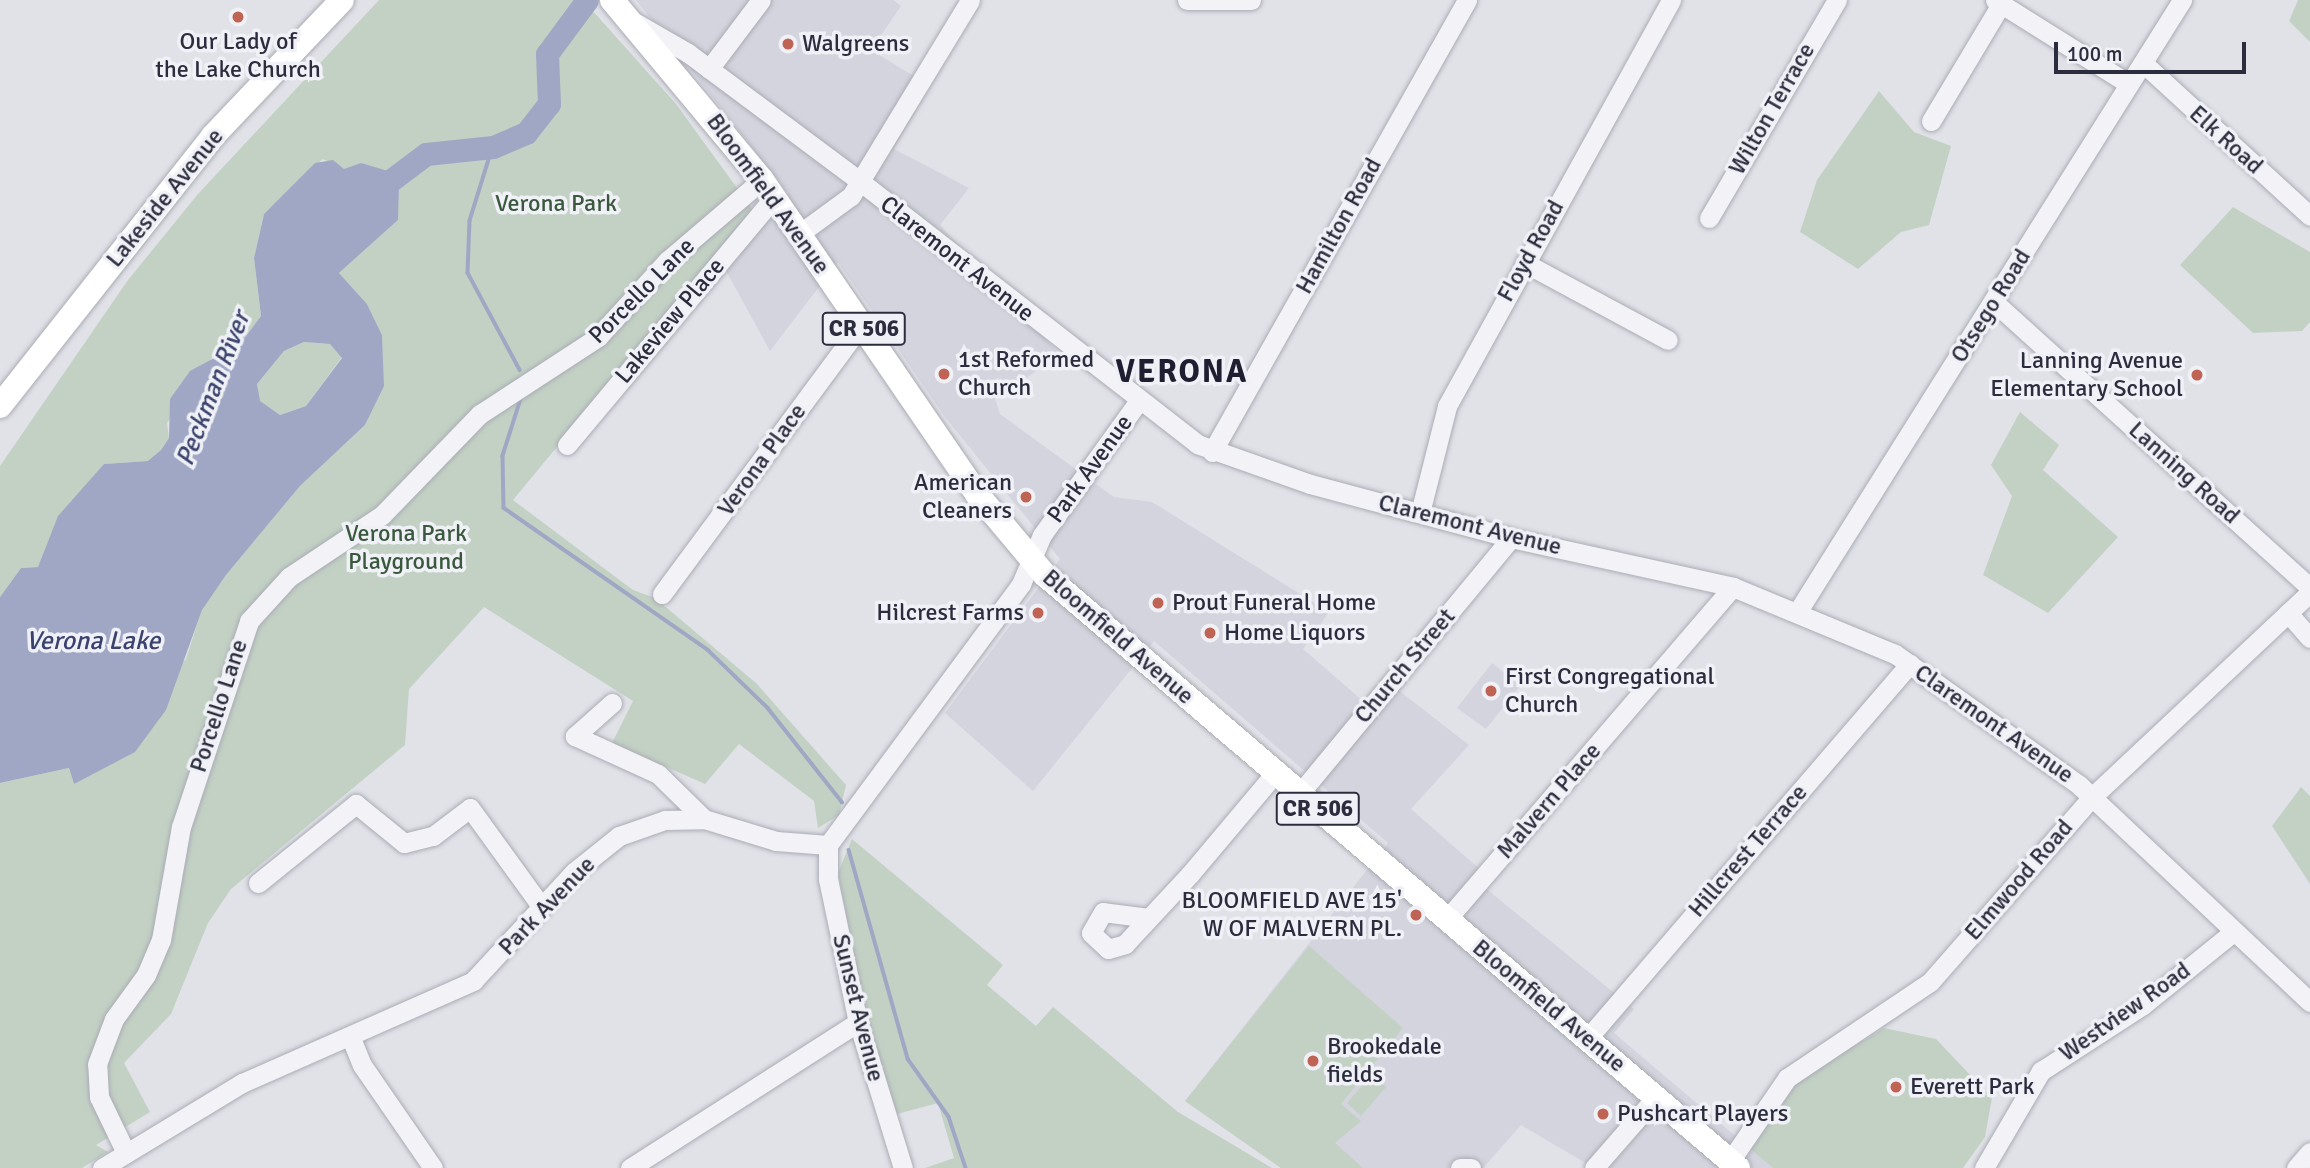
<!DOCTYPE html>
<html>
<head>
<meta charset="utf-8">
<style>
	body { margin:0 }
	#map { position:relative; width:2310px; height:1168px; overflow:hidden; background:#e1e2e8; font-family:Signika,sans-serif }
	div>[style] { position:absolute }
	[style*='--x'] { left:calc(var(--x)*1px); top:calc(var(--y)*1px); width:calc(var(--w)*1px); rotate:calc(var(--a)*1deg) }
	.built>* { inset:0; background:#d3d4dd }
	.green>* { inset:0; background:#c3d1c4 }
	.water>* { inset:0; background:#a0a7c4 }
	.stream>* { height:3.5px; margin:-1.75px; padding:0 1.75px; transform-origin:1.75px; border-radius:1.75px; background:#a0a7c4 }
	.river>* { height:23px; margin:-11.5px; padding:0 11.5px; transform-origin:11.5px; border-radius:11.5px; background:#a0a7c4 }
	.roads { filter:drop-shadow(0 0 2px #aaacb5) drop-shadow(0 0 2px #aaacb5) }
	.minor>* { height:19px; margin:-9.5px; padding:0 9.5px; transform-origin:9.5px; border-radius:9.5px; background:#f3f3f7 }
	.major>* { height:24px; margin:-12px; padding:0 12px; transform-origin:12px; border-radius:12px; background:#fff }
	.dots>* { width:19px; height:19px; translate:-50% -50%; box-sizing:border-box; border:4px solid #f0f1f6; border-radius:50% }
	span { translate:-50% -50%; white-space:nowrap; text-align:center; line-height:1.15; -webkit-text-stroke:7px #f0f1f6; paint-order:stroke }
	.shield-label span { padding:2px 5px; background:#f0f1f6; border:2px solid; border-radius:5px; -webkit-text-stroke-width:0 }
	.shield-label { font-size:23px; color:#2b2d3e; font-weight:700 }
	.poi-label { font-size:24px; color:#2b2d3e }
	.left { translate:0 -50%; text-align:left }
	.right { translate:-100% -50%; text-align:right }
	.street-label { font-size:24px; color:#2b2d3e }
	.park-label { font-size:24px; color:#3a583d }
	.water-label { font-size:26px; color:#3a426d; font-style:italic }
	.district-label { font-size:32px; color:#1d1e2f; font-weight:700; letter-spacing:2px }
	.scale { position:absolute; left:2054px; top:42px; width:192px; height:32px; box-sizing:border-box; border:4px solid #2b2d3e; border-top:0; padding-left:9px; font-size:21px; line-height:24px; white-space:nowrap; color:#2b2d3e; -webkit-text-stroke:5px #f0f1f6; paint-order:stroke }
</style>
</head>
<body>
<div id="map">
	<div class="built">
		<i style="clip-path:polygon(636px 0,893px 0,901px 6px,871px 50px,930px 86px,894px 149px,969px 188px,940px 225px,1060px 355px,995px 399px,1000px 414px,1114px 497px,1152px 502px,1329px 612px,1303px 649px,1363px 701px,1384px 679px,1469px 745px,1411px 809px,1490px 878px,1484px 887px,1634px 1009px,1614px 1033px,1773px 1168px,1594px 1168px,1521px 1125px,1483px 1168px,1281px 1168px,1185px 1101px,1388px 843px,1154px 641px,1033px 791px,945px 713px,1060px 559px,945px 417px,838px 262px,770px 351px,725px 269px,788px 193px)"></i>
		<i style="clip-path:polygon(1492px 663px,1520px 686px,1486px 729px,1457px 708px)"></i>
	</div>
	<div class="green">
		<i style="clip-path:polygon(379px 0,583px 0,676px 104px,753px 210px,513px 500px,633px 590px,655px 598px,756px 683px,846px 785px,839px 815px,818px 828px,814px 801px,739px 744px,705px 784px,612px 743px,633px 701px,484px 607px,409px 689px,405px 745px,231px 889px,208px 923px,171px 1014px,124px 1063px,150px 1112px,96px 1145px,108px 1152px,82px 1168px,0 1168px,0 783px,69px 768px,74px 784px,186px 659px,202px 609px,226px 575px,300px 486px,365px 425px,383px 386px,382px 335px,367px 304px,339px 273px,398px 220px,396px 188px,367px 165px,344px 170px,323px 159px,264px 214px,254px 258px,261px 316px,240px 344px,213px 356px,167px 423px,169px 438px,161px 450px,149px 461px,104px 464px,38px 567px,21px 568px,0 597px,0 466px,128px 280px,198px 194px)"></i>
		<i style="clip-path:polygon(2298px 0,2310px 0,2310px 42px,2289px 21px)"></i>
		<i style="clip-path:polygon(1879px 91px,1914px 132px,1951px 146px,1929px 225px,1901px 232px,1858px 269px,1800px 232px,1817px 180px)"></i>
		<i style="clip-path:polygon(2233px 207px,2310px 252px,2310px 322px,2302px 331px,2253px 333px,2180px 265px)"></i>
		<i style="clip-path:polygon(304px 342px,330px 344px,342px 357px,306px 406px,280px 415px,259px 401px,257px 384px,284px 351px)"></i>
		<i style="clip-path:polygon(2020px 412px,2059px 445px,2043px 470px,2118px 537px,2048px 613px,1983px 575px,2012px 496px,1991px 465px)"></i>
		<i style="clip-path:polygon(2301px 787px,2310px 796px,2310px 884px,2272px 826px)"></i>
		<i style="clip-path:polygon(852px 839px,1003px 965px,987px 985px,1036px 1026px,1053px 1007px,1178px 1112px,1272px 1168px,925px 1168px,954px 1158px,938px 1103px,897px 1114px,866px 1013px,838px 873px)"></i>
		<i style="clip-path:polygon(1309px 946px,1403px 1028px,1341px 1104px,1361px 1121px,1335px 1143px,1363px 1168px,1281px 1168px,1185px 1101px)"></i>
		<i style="clip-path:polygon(1884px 1028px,1936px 1039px,1992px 1098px,1985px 1137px,1963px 1168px,1773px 1168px,1749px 1148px,1801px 1078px)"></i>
		<i style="clip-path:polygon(1372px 1074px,1386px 1087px,1361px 1116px,1347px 1103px)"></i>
	</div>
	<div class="water">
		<i style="clip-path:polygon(evenodd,333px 160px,344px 169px,361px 163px,388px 171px,399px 183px,398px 220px,339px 273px,367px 304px,382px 335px,384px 386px,365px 425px,300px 486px,226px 575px,202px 610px,166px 710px,135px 752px,74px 784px,69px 768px,0 783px,0 597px,21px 568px,38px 567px,58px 516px,104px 464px,148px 461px,161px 450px,169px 438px,170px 399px,190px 371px,240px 344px,261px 316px,254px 258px,264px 214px,315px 163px,333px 160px,304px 342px,330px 344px,342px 358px,306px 406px,280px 415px,260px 401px,257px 384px,284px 351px,304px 342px)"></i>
	</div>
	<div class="stream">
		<i style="--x:493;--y:147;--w:77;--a:107.3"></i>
		<i style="--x:470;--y:221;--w:52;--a:92.2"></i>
		<i style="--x:468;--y:273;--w:110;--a:61.8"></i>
		<i style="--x:522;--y:396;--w:63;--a:107.6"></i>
		<i style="--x:503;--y:456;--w:52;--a:88.9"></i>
		<i style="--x:504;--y:508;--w:249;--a:34.8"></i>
		<i style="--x:708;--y:650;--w:83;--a:44"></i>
		<i style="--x:768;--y:708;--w:120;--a:51.8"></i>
		<i style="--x:849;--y:850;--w:217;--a:74.2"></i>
		<i style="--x:908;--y:1059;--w:71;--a:54.7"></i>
		<i style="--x:949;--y:1117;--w:54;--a:71.6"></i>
	</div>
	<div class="river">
		<i style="--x:370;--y:196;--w:70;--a:-36.9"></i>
		<i style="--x:426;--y:154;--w:67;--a:-6"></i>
		<i style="--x:493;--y:147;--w:36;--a:-23"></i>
		<i style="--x:526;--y:133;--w:37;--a:-52"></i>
		<i style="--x:549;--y:104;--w:50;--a:-92.3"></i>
		<i style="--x:547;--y:54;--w:67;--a:-53.5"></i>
	</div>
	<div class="roads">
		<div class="minor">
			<i style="--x:1187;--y:0;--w:64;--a:0"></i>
			<i style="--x:1995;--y:0;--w:158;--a:32.1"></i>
			<i style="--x:636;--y:23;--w:60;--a:30"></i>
			<i style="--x:688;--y:53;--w:216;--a:36.7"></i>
			<i style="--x:861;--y:182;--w:426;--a:37.9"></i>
			<i style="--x:1197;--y:444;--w:120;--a:19.5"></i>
			<i style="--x:1310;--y:484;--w:208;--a:15"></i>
			<i style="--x:1511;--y:538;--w:227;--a:12.4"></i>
			<i style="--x:1733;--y:587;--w:175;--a:22.5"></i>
			<i style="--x:1895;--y:654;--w:226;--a:35.4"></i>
			<i style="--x:2079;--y:785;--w:317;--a:43.2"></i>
			<i style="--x:2143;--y:63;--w:226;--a:42.5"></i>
			<i style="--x:709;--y:69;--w:86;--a:-53"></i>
			<i style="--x:1931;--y:121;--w:136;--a:-59.1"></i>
			<i style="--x:1709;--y:218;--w:253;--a:-59.6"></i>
			<i style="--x:799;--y:234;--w:64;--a:-36.2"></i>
			<i style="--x:851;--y:196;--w:229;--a:-58.7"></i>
			<i style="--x:1525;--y:263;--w:162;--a:28.3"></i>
			<i style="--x:1994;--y:302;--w:426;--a:42.1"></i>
			<i style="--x:567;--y:445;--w:323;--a:-50.1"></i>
			<i style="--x:1212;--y:452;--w:519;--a:-60.57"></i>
			<i style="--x:1420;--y:513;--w:110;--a:-75.8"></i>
			<i style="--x:1447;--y:406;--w:464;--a:-61.1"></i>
			<i style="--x:662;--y:594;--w:335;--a:-53.5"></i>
			<i style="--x:1798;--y:611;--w:722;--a:-57.85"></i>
			<i style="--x:2288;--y:613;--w:33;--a:49"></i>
			<i style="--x:612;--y:703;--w:50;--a:138.3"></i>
			<i style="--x:575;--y:736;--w:91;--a:24.6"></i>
			<i style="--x:658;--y:774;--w:64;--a:44.4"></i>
			<i style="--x:1300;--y:793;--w:331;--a:-50.4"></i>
			<i style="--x:828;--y:845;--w:34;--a:90"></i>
			<i style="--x:828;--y:879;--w:146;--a:78.2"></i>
			<i style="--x:858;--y:1022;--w:153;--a:72.9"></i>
			<i style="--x:258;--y:883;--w:126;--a:-38.9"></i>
			<i style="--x:356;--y:804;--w:62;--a:39.1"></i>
			<i style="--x:404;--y:843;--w:30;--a:-14"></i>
			<i style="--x:433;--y:836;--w:46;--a:-37.1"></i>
			<i style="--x:470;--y:808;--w:121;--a:54.1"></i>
			<i style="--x:1149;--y:918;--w:46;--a:-172.6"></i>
			<i style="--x:1103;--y:912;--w:24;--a:120"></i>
			<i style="--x:1091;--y:933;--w:23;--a:43"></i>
			<i style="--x:1108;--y:949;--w:18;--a:-16"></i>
			<i style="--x:1125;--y:944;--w:96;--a:-47.1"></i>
			<i style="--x:1190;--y:874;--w:132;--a:-49.9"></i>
			<i style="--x:1447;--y:919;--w:438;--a:-49.3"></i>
			<i style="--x:351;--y:1038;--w:29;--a:68"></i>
			<i style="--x:362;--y:1065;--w:125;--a:55.4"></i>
			<i style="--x:1587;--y:1039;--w:495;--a:-49.3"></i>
			<i style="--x:126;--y:1153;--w:62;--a:-115.7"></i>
			<i style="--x:99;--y:1097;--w:33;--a:-93"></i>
			<i style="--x:97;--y:1064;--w:48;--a:-69.3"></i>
			<i style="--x:114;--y:1019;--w:54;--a:-54"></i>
			<i style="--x:146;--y:975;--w:38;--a:-67"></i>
			<i style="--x:161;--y:940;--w:115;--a:-80"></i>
			<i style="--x:181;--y:827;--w:217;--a:-71.7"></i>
			<i style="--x:249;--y:621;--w:59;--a:-47.7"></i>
			<i style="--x:289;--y:577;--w:112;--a:-33.7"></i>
			<i style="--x:382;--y:515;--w:141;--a:-45.9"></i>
			<i style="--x:480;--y:414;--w:141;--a:-33.1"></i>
			<i style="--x:598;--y:337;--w:103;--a:-47.8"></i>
			<i style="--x:667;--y:261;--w:125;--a:-40.5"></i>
			<i style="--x:1730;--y:1161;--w:101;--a:-55.5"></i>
			<i style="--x:1787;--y:1078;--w:172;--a:-33.9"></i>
			<i style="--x:1930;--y:982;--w:246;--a:-48.8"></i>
			<i style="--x:2092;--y:797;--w:299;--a:-43.2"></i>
			<i style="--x:102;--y:1168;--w:164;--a:-31.3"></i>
			<i style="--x:242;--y:1083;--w:253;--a:-23.8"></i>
			<i style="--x:473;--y:981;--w:149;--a:-47.2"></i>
			<i style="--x:574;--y:872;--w:58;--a:-38.7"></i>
			<i style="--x:619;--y:836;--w:49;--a:-19.2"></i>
			<i style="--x:665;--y:820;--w:39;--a:-1"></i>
			<i style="--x:704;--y:819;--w:75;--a:17"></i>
			<i style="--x:776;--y:841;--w:52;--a:4.4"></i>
			<i style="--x:828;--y:845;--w:325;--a:-53.5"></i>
			<i style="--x:1021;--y:584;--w:53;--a:-66.8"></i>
			<i style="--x:1042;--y:535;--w:164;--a:-54.2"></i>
			<i style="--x:630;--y:1168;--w:271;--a:-32.6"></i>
			<i style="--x:1460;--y:1168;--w:11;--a:0"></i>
			<i style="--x:1594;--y:1168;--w:94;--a:-48.9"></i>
			<i style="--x:1984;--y:1168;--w:113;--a:-59.6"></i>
			<i style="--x:2041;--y:1071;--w:121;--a:-32.9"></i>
			<i style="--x:2143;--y:1005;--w:114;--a:-39"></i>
			<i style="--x:2296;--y:1168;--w:21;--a:-49"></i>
		</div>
		<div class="major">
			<i style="--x:612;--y:0;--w:234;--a:50.2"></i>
			<i style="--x:762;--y:180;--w:381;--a:55.6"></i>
			<i style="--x:977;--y:494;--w:106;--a:50"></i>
			<i style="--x:1045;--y:575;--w:912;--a:40.55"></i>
			<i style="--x:0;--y:406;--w:344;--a:-51.7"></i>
			<i style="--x:213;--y:136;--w:187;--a:-46.5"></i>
		</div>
	</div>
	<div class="dots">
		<i style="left:238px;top:17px;background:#bf6354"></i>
		<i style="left:788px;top:44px;background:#bf6354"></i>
		<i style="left:944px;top:374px;background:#bf6354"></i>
		<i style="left:2197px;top:375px;background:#bf6354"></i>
		<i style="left:1026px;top:497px;background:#bf6354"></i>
		<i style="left:1158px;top:603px;background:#bf6354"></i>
		<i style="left:1038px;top:613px;background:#bf6354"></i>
		<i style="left:1210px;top:633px;background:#bf6354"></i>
		<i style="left:1491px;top:691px;background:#bf6354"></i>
		<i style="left:1416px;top:915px;background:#bf6354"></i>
		<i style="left:1313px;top:1061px;background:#bf6354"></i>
		<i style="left:1896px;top:1087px;background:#bf6354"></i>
		<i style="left:1603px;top:1114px;background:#bf6354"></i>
	</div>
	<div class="shield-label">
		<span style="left:864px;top:329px">CR 506</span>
		<span style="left:1318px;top:809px">CR 506</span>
	</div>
	<div class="poi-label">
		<span style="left:238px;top:56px">Our Lady of<br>the Lake Church</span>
		<span class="left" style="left:802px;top:44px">Walgreens</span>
		<span class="left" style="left:958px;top:374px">1st Reformed<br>Church</span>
		<span class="right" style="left:2183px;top:375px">Lanning Avenue<br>Elementary School</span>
		<span class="right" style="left:1012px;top:497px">American<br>Cleaners</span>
		<span class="left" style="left:1172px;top:603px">Prout Funeral Home</span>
		<span class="right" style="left:1024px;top:613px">Hilcrest Farms</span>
		<span class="left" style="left:1224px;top:633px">Home Liquors</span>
		<span class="left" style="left:1505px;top:691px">First Congregational<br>Church</span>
		<span class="right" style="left:1402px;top:915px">BLOOMFIELD AVE 15'<br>W OF MALVERN PL.</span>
		<span class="left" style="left:1327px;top:1061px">Brookedale<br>fields</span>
		<span class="left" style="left:1910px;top:1087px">Everett Park</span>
		<span class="left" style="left:1617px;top:1114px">Pushcart Players</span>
	</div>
	<div class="street-label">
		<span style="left:1772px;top:109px;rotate:-60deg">Wilton Terrace</span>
		<span style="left:2226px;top:140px;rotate:42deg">Elk Road</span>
		<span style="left:768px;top:194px;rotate:54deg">Bloomfield Avenue</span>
		<span style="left:165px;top:198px;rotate:-51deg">Lakeside Avenue</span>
		<span style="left:1339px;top:226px;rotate:-61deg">Hamilton Road</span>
		<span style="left:1531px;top:251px;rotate:-61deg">Floyd Road</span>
		<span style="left:957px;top:259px;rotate:38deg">Claremont Avenue</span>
		<span style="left:642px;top:291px;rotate:-45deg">Porcello Lane</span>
		<span style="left:1991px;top:306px;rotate:-58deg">Otsego Road</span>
		<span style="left:670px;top:321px;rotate:-50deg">Lakeview Place</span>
		<span style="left:762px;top:460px;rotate:-54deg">Verona Place</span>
		<span style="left:1090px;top:469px;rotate:-54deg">Park Avenue</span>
		<span style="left:2184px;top:473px;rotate:42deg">Lanning Road</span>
		<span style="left:1470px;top:525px;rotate:14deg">Claremont Avenue</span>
		<span style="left:1118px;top:637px;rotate:41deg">Bloomfield Avenue</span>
		<span style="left:1405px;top:666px;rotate:-50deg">Church Street</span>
		<span style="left:219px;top:706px;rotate:-72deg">Porcello Lane</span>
		<span style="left:1994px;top:724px;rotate:35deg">Claremont Avenue</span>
		<span style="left:1549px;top:801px;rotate:-49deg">Malvern Place</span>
		<span style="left:1748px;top:851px;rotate:-49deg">Hillcrest Terrace</span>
		<span style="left:2019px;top:880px;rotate:-49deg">Elmwood Road</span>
		<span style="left:547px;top:906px;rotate:-46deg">Park Avenue</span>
		<span style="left:1549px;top:1006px;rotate:40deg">Bloomfield Avenue</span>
		<span style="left:858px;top:1008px;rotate:76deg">Sunset Avenue</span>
		<span style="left:2125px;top:1012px;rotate:-35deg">Westview Road</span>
	</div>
	<div class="park-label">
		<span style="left:556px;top:204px">Verona Park</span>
		<span style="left:406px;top:548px">Verona Park<br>Playground</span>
	</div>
	<div class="water-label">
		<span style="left:214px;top:389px;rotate:-69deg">Peckman River</span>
		<span style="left:93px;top:642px">Verona Lake</span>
	</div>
	<div class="district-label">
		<span style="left:1182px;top:372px">VERONA</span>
	</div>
	<div class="scale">100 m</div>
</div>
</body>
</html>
